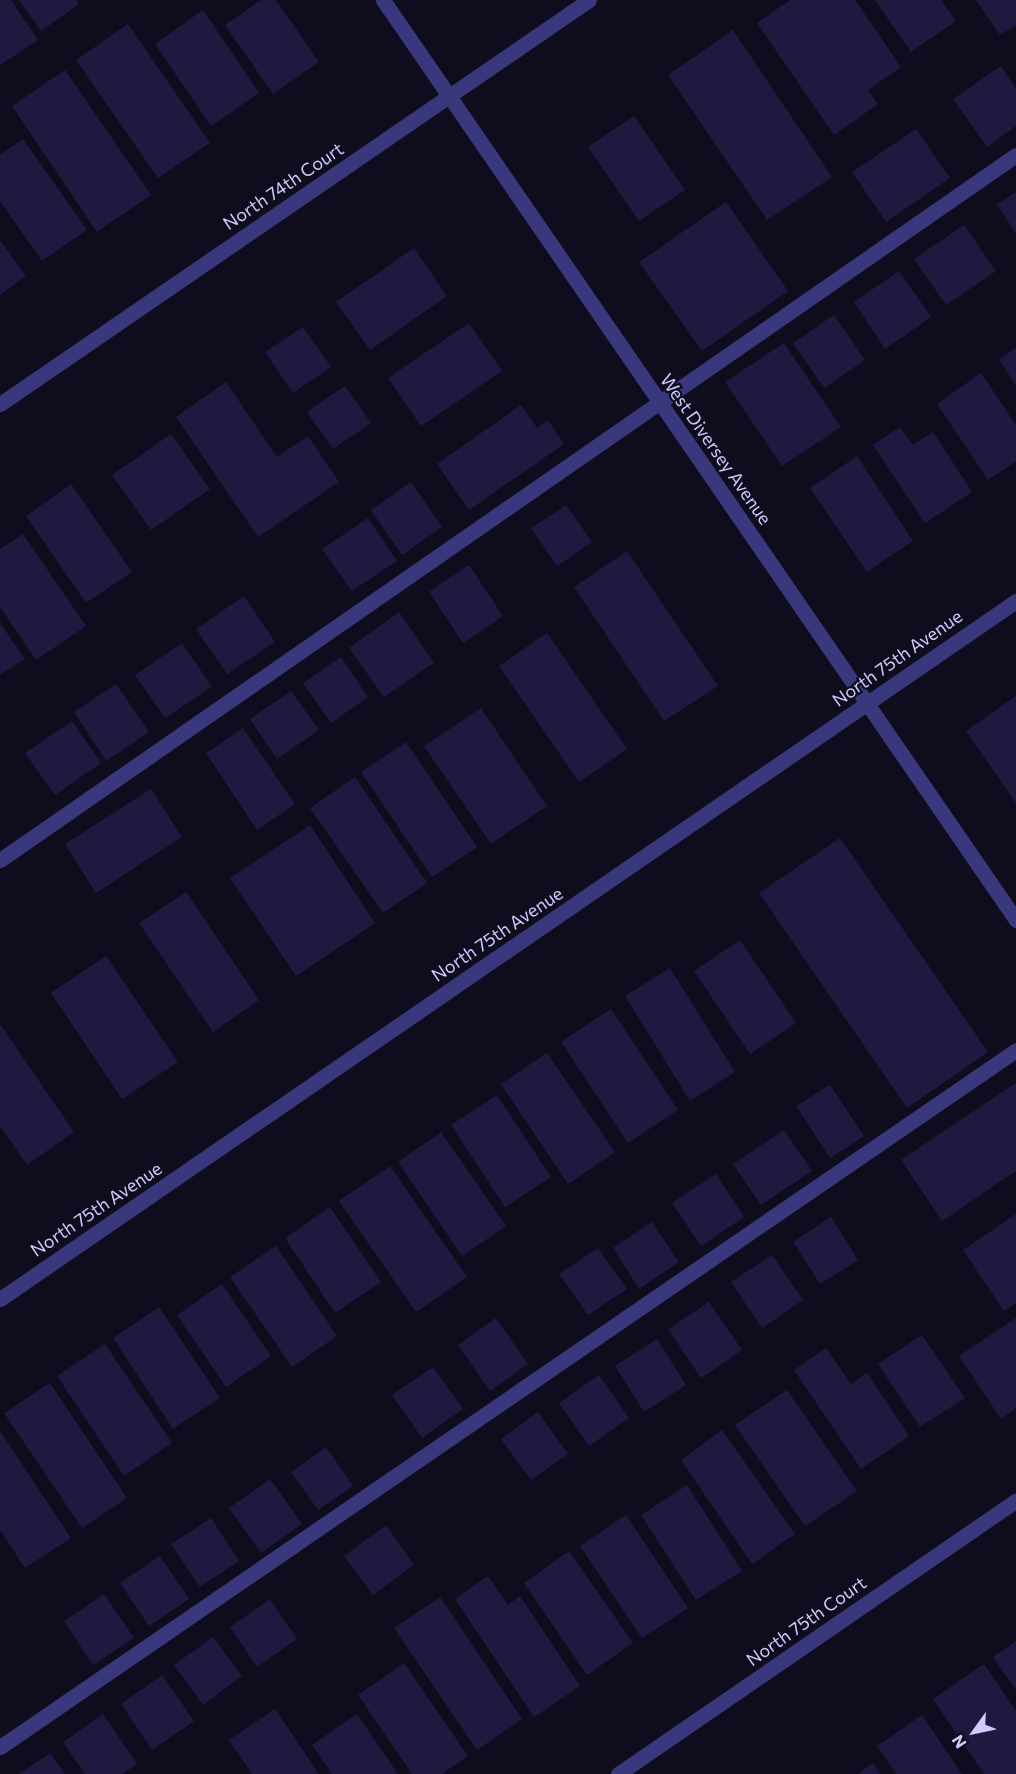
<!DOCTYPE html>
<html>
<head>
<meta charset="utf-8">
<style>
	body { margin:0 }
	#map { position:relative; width:1016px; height:1774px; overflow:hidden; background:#0f0c1e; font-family:Commissioner,sans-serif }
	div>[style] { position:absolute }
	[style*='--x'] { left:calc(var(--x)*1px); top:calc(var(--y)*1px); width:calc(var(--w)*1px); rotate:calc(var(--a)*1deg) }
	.building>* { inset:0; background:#20193f }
	.minor>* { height:15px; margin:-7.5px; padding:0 7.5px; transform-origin:7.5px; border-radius:7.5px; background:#3a387c }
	span { translate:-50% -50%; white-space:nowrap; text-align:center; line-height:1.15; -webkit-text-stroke:4.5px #0f0c1e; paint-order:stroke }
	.street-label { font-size:18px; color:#d0cafe }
	.north { position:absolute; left:944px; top:1702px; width:60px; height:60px; -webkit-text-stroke:4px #0f0c1e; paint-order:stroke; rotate:237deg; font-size:16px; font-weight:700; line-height:24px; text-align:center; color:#d0cafe }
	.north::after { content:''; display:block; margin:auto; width:21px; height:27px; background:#d0cafe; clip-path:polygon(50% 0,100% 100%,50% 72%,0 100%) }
</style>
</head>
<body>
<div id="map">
	<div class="building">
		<i style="clip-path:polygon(0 0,11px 0,38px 40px,0 65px)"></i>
		<i style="clip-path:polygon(19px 0,77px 0,79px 4px,41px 31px)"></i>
		<i style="clip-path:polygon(261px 0,276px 0,319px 62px,273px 94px,225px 25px)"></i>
		<i style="clip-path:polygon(790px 0,855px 0,901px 67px,868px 90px,878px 104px,834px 135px,757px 23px)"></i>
		<i style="clip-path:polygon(875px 0,941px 0,956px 21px,911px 52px)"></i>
		<i style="clip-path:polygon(976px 0,1016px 0,1016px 25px,1000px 35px)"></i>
		<i style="clip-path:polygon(203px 10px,259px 93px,211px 126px,155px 44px)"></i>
		<i style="clip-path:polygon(128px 24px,210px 143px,158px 178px,76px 60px)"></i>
		<i style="clip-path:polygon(733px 30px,832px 177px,767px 220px,668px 75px)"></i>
		<i style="clip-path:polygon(1001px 66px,1016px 89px,1016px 126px,987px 147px,953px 99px)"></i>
		<i style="clip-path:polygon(65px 70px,151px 195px,97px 232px,12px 106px)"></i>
		<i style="clip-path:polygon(634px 116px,685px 190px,639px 221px,588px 147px)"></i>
		<i style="clip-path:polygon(916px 129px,950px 178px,886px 222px,852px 172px)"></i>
		<i style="clip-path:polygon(23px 139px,87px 230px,42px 261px,0 201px,0 155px)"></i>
		<i style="clip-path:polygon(1016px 192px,1016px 234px,997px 204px)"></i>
		<i style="clip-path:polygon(726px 202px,788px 291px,702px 351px,639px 262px)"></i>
		<i style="clip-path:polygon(964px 225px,996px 271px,946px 305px,914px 259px)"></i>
		<i style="clip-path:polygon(0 240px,26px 276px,0 295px)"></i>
		<i style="clip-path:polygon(414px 248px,447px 296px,370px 350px,336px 302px)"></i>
		<i style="clip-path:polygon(899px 271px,931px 317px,885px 349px,854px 302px)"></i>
		<i style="clip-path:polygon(834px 315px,865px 360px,824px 388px,793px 343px)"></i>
		<i style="clip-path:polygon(469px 323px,502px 371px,421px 426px,388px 378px)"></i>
		<i style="clip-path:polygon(303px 327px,331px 367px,293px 393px,265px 352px)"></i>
		<i style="clip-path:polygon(784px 343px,841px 427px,782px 466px,725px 382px)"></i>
		<i style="clip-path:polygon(1016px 348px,1016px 386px,999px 359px)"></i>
		<i style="clip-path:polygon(981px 373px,1016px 425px,1016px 461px,988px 480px,937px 404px)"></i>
		<i style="clip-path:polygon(226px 382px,277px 457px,308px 436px,339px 482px,258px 537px,176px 417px)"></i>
		<i style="clip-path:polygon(345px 386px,371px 423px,333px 449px,307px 412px)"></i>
		<i style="clip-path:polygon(521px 405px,537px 428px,548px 420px,564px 444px,469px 510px,437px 464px)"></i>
		<i style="clip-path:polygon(900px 427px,913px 445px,933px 432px,972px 492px,925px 523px,873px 445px)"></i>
		<i style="clip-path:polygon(171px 434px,210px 489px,151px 530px,112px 475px)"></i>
		<i style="clip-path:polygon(857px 456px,913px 541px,867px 572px,810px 488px)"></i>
		<i style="clip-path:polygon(411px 482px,442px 527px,402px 555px,371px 510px)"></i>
		<i style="clip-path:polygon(71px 484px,132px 572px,86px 603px,26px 516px)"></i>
		<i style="clip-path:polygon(566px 505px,592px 542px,557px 566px,531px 528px)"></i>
		<i style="clip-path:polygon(368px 518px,397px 561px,352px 591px,322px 549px)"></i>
		<i style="clip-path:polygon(23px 534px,86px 626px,36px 660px,0 607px,0 549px)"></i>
		<i style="clip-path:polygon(627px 551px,718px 686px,664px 721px,574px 587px)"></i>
		<i style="clip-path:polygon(469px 565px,503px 616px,463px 643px,429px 592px)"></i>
		<i style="clip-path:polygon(244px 596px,275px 642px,227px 674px,196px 629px)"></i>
		<i style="clip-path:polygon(399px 612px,434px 663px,384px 697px,349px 648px)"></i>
		<i style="clip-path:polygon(0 623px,25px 659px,0 675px)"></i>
		<i style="clip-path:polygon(547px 633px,627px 749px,579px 782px,499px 666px)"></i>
		<i style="clip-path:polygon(182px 643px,212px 687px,165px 718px,135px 675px)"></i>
		<i style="clip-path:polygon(341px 657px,368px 697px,331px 723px,303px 683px)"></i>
		<i style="clip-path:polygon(116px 684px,149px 732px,106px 761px,74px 712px)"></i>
		<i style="clip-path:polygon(291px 691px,319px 730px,277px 759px,250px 719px)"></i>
		<i style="clip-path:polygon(1016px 696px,1016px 803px,966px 731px)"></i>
		<i style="clip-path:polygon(481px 708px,547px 806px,491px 844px,424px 746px)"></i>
		<i style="clip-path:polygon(72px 721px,101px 763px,55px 795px,25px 753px)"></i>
		<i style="clip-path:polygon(243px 728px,295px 804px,257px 830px,206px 753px)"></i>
		<i style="clip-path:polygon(406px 742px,477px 847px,432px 877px,361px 772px)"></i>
		<i style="clip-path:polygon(355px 777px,427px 883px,383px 913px,310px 808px)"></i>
		<i style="clip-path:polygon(151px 789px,182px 837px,96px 893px,65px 844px)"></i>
		<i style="clip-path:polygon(310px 825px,375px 923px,296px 976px,230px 878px)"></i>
		<i style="clip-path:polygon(840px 838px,988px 1052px,907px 1108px,759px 893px)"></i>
		<i style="clip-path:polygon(186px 892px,259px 1000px,213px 1032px,139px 923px)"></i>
		<i style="clip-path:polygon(740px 940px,796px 1023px,750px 1054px,694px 971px)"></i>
		<i style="clip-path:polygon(106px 956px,178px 1062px,122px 1099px,51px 993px)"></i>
		<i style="clip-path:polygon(670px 968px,735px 1072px,690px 1101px,625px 996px)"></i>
		<i style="clip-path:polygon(611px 1009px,678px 1110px,628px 1143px,561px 1042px)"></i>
		<i style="clip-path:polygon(0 1024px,74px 1132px,27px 1165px,0 1126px)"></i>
		<i style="clip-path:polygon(547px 1053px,615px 1152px,568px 1184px,501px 1084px)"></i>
		<i style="clip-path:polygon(1016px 1083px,1016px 1171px,942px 1221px,901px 1160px)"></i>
		<i style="clip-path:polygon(830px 1085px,864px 1136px,830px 1158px,796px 1106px)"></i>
		<i style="clip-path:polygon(497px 1095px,551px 1177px,505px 1207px,451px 1125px)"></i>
		<i style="clip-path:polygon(784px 1130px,812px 1171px,761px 1205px,733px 1164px)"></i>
		<i style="clip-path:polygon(441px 1132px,506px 1226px,462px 1256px,398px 1162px)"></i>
		<i style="clip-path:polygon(390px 1166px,467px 1277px,416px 1312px,339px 1201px)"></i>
		<i style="clip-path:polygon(716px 1174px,744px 1217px,701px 1246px,672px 1203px)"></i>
		<i style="clip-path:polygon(330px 1207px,381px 1282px,335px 1313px,285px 1238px)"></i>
		<i style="clip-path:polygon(1016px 1214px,1016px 1303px,1004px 1311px,963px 1250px)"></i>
		<i style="clip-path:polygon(831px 1217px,858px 1260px,820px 1284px,793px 1242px)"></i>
		<i style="clip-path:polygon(652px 1222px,679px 1262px,639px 1289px,613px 1248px)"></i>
		<i style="clip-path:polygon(276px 1246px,337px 1336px,292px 1367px,230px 1277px)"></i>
		<i style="clip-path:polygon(598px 1248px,627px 1289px,588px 1315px,559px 1274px)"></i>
		<i style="clip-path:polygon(772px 1255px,803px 1300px,762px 1328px,731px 1282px)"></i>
		<i style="clip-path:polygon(222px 1284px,271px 1356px,226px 1387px,177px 1315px)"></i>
		<i style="clip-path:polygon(709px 1302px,742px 1350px,701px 1378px,668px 1329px)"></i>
		<i style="clip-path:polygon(159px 1307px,220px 1398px,173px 1429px,113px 1338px)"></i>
		<i style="clip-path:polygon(496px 1318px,528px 1364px,490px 1391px,458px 1345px)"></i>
		<i style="clip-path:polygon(1016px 1318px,1016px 1408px,1001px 1419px,959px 1356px)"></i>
		<i style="clip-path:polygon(922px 1335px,965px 1398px,920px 1427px,878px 1364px)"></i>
		<i style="clip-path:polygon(657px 1339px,686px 1385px,644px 1412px,615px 1366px)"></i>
		<i style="clip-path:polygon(105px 1344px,172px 1443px,124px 1476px,57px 1376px)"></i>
		<i style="clip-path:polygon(826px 1348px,851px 1384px,867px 1373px,909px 1436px,861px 1469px,794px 1370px)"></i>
		<i style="clip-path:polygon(433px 1367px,463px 1409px,422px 1438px,392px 1395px)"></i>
		<i style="clip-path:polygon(599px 1375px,629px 1418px,589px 1446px,559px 1403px)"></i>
		<i style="clip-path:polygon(50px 1383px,127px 1498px,82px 1528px,4px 1413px)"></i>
		<i style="clip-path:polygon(787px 1390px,857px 1491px,805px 1526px,735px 1425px)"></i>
		<i style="clip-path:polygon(538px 1412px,568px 1454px,531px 1480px,501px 1439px)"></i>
		<i style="clip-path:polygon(722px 1430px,795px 1534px,752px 1564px,681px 1460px)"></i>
		<i style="clip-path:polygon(0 1431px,71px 1538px,25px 1568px,0 1530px)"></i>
		<i style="clip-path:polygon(326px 1447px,353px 1486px,318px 1510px,291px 1472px)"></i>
		<i style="clip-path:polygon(270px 1479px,302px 1524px,261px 1553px,229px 1508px)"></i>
		<i style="clip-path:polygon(687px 1485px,742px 1571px,696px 1600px,641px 1515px)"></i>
		<i style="clip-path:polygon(626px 1515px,688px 1608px,642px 1638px,580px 1546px)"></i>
		<i style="clip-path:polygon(211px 1518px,239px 1561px,200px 1587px,171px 1544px)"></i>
		<i style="clip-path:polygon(386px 1525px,414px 1565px,373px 1595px,344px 1556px)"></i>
		<i style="clip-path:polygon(569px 1551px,633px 1643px,587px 1675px,524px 1583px)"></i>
		<i style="clip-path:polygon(160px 1556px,189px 1599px,149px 1626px,120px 1583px)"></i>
		<i style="clip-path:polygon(488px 1576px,508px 1605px,520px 1596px,580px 1686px,534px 1717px,455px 1599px)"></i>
		<i style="clip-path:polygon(104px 1594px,134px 1638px,93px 1665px,64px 1621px)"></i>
		<i style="clip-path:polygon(440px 1597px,522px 1719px,477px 1750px,394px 1628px)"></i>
		<i style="clip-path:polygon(270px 1599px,297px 1639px,257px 1667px,230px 1627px)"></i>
		<i style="clip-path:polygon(213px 1637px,242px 1676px,203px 1705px,174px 1665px)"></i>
		<i style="clip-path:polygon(1016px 1641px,1016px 1690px,993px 1657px)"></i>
		<i style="clip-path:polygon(404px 1663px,468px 1756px,442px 1774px,412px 1774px,358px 1695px)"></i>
		<i style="clip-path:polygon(984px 1664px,1016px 1711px,1016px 1774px,984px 1774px,933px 1699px)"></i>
		<i style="clip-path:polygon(162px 1675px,194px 1721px,152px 1750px,121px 1704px)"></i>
		<i style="clip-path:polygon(275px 1709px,319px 1774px,252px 1774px,229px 1740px)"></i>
		<i style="clip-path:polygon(103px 1714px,137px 1764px,122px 1774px,85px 1774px,63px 1742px)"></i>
		<i style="clip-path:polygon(357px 1714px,398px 1774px,332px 1774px,312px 1745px)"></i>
		<i style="clip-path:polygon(922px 1715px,962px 1774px,896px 1774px,877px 1746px)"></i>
		<i style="clip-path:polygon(50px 1753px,65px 1774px,19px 1774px)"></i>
		<i style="clip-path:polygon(873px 1763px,880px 1774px,858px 1774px)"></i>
	</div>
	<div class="minor">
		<i style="--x:383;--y:0;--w:1117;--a:55.47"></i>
		<i style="--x:0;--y:404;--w:714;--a:-34.45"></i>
		<i style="--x:0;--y:860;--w:1237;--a:-34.76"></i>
		<i style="--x:0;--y:1299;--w:1233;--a:-34.49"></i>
		<i style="--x:0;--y:1747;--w:1232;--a:-34.45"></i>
		<i style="--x:618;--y:1774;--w:483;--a:-34.5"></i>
	</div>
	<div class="street-label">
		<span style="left:283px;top:186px;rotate:-34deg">North 74th Court</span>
		<span style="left:716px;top:449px;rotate:55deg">West Diversey Avenue</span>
		<span style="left:897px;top:658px;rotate:-35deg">North 75th Avenue</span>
		<span style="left:497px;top:934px;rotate:-34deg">North 75th Avenue</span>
		<span style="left:96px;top:1209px;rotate:-34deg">North 75th Avenue</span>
		<span style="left:806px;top:1621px;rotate:-35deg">North 75th Court</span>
	</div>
	<div class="north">N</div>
</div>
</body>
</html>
